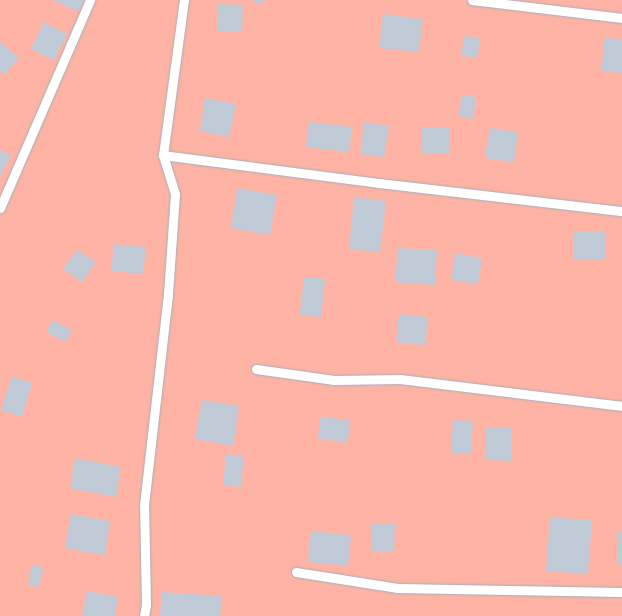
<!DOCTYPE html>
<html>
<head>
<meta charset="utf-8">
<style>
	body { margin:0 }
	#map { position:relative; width:622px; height:616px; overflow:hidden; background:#f3f8fd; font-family:Raleway,sans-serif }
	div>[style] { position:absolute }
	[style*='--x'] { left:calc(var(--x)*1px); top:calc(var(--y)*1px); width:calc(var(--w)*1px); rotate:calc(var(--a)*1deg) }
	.green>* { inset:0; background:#feb3a4 }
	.building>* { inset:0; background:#c1cbd8 }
	.roads { filter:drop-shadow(0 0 1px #a6b0bc) drop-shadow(0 0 1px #a6b0bc) }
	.lane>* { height:9px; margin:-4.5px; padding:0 4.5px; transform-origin:4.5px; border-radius:4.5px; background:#fff }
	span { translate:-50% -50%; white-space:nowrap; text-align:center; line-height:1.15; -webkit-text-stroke:4px #fff; paint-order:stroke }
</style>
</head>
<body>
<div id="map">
	<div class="green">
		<i style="clip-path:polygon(0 0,622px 0,622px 616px,0 616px)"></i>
	</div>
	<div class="building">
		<i style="clip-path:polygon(53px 0,84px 0,78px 12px)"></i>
		<i style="clip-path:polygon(253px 0,264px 0,263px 4px,253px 2px)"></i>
		<i style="clip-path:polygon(218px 4px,243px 5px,242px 32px,217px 31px)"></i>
		<i style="clip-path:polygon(383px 14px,423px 19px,419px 52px,379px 48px)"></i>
		<i style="clip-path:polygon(44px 22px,67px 34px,54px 60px,31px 49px)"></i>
		<i style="clip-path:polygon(464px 36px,480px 38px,477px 58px,461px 56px)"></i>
		<i style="clip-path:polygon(605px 37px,622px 40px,622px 73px,601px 71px)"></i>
		<i style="clip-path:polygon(0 42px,19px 58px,4px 75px,0 71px)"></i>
		<i style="clip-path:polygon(462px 95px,476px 97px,473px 119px,459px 117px)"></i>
		<i style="clip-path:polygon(205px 98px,236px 104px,229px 137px,200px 131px)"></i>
		<i style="clip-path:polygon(309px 122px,352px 127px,349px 152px,306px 147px)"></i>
		<i style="clip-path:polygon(364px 122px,389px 126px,384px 157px,360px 154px)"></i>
		<i style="clip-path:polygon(422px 127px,450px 128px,449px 154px,421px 154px)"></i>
		<i style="clip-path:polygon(490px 128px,518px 132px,514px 162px,485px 158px)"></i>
		<i style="clip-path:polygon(0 150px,11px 155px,0 177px)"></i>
		<i style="clip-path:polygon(237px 188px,277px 195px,270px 235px,231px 228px)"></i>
		<i style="clip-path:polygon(354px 197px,386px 201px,380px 252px,349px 249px)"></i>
		<i style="clip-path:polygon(573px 232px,606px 232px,606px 259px,573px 259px)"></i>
		<i style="clip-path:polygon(114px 244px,146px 247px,143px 274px,111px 271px)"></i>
		<i style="clip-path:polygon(398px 248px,437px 250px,435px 285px,395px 282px)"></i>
		<i style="clip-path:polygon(77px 250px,96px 262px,82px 282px,63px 269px)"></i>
		<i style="clip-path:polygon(455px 253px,482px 258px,478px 284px,451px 280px)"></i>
		<i style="clip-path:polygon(304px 277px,325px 279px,321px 317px,300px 315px)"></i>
		<i style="clip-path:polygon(399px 314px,428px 317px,425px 345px,396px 342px)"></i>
		<i style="clip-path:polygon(53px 320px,72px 330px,65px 342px,46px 332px)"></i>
		<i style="clip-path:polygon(12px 376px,32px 383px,22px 417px,1px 410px)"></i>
		<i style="clip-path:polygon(202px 400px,239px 406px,233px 446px,195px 439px)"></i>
		<i style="clip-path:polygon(320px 417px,350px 420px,348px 442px,318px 439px)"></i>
		<i style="clip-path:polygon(453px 420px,473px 421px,471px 454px,451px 453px)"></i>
		<i style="clip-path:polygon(485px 427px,512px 428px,512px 461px,485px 460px)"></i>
		<i style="clip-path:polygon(226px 454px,244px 456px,241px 487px,223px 485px)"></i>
		<i style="clip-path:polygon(75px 458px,121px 467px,116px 497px,70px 488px)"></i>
		<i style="clip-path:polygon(71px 514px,110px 521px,105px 555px,65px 548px)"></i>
		<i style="clip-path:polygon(550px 517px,592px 520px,588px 574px,546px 571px)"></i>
		<i style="clip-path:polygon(371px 523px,395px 523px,394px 551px,371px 551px)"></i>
		<i style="clip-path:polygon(311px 531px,351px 535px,348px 566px,308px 562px)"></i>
		<i style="clip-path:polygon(618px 531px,622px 531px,622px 566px,617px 566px)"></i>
		<i style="clip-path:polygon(32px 565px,43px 567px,39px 587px,28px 585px)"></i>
		<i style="clip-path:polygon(87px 591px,118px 597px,115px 616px,82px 616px)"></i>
		<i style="clip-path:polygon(162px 592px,222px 596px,220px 616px,160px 616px)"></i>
	</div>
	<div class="roads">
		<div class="lane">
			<i style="--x:472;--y:0;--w:151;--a:6.8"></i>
			<i style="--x:163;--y:155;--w:156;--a:-82.3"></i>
			<i style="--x:0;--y:208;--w:227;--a:-66.6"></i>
			<i style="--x:256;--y:369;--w:79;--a:8"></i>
			<i style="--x:334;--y:380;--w:66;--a:-0.9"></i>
			<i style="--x:400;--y:379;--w:224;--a:6.9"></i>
			<i style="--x:296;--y:572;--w:103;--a:8.9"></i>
			<i style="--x:398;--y:588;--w:224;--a:1"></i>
			<i style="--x:144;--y:616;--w:11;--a:-80"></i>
			<i style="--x:146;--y:605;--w:100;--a:-91.1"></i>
			<i style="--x:144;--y:505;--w:212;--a:-83.5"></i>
			<i style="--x:168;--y:294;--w:100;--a:-86"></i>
			<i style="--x:175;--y:194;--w:41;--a:-107.1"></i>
			<i style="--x:163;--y:155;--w:218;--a:7.4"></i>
			<i style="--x:379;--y:183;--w:245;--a:6.6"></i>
		</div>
	</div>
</div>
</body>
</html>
